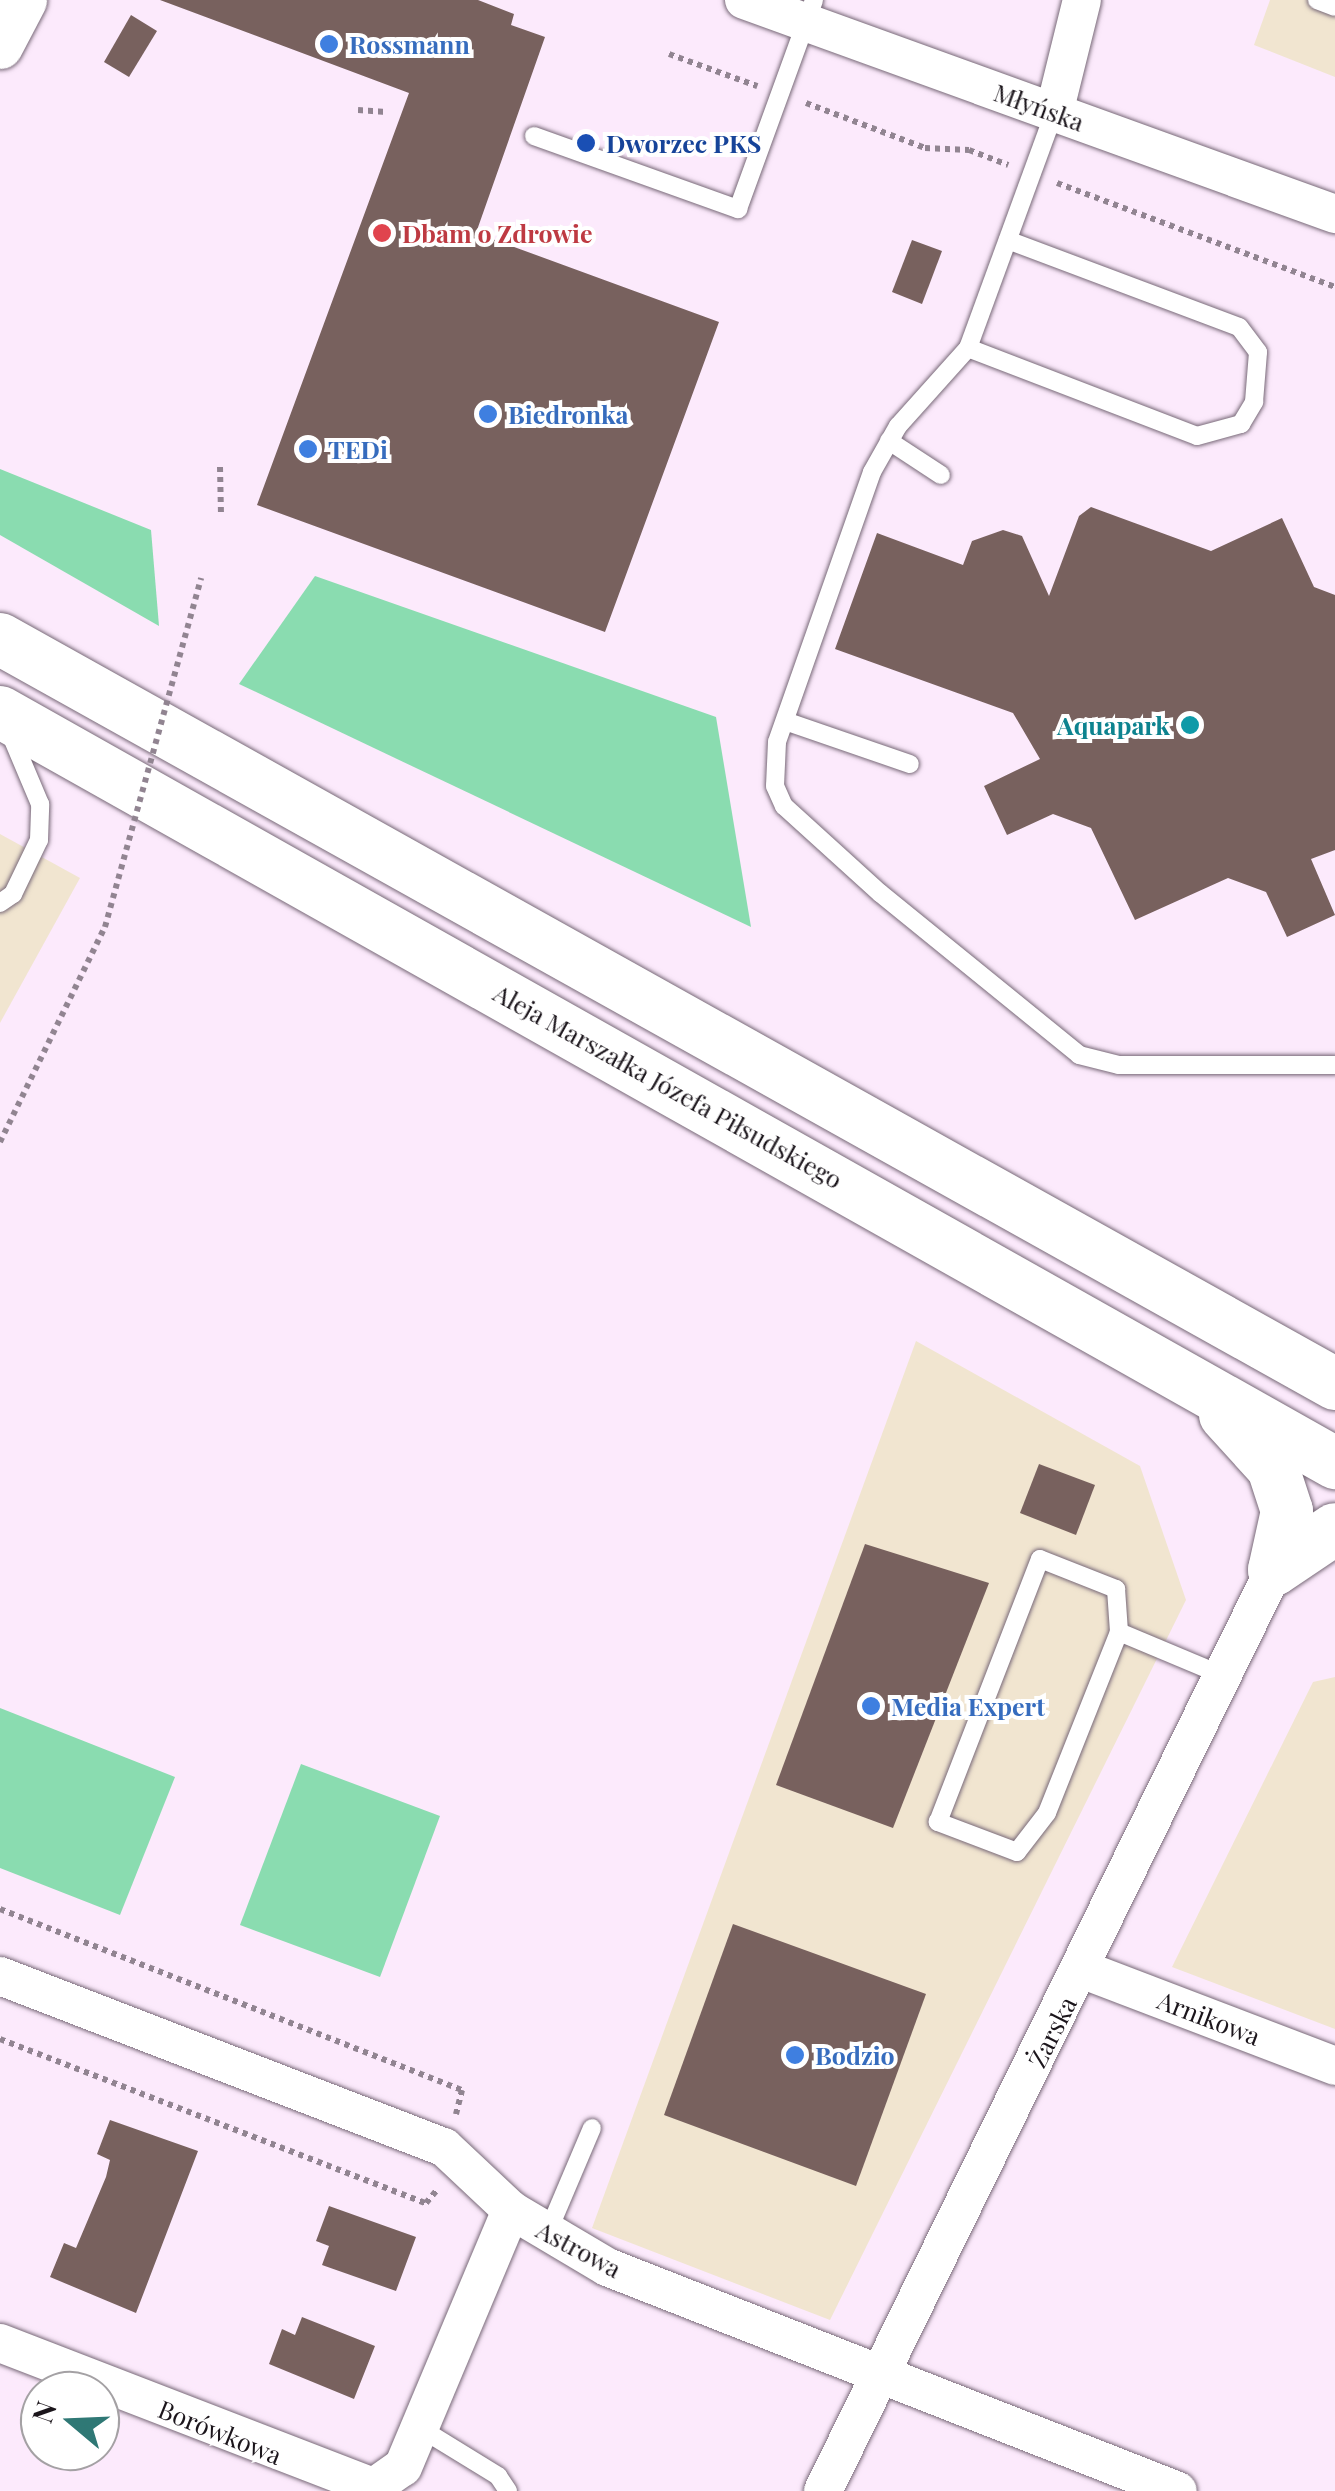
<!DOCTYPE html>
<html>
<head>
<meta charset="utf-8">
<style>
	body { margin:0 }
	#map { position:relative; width:1335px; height:2491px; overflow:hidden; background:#fceafc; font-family:"Playfair Display",serif }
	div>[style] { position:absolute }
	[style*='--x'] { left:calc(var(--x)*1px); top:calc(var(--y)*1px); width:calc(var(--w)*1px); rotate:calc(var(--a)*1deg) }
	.commercial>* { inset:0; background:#f1e5d0 }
	.green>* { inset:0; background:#8adcb0 }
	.building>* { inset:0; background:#78615e }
	.path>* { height:6px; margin-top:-3px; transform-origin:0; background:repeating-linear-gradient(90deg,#918491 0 5px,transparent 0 10px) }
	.roads { filter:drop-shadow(0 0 2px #786978) drop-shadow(0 0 2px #786978) }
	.service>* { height:18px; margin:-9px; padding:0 9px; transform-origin:9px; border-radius:9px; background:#fff }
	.minor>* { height:38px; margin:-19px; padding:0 19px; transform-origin:19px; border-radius:19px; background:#fff }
	.tertiary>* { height:45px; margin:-22.5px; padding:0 22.5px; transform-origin:22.5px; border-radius:22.5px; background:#fff }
	.secondary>* { height:52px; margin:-26px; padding:0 26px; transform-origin:26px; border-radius:26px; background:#fff }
	.path-bridge>* { height:6px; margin-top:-3px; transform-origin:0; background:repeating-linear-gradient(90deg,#918491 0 5px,transparent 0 10px) }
	.dots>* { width:28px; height:28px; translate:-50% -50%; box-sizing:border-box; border:5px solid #fff; border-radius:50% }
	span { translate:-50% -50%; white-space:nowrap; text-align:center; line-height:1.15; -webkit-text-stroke:8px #fff; paint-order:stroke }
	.shop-label { font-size:25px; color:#366cbe; font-weight:700 }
	.left { translate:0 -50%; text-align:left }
	.street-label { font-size:25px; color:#1b151b }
	.transit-label { font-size:25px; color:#164399; font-weight:700 }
	.health-label { font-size:25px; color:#be3a42; font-weight:700 }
	.culture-label { font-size:25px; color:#0d838f; font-weight:700 }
	.right { translate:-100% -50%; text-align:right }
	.north { position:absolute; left:20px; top:2371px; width:100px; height:100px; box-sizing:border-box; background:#fff; border:2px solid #a4a1a4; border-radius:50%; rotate:289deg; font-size:28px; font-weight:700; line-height:40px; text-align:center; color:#1b151b }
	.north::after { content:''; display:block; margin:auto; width:35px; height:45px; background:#2f7875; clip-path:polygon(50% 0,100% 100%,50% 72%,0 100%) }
</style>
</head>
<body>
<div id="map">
	<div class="commercial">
		<i style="clip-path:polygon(1270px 0,1335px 0,1335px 77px,1254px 45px)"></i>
		<i style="clip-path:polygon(0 834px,80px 878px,0 1023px)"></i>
		<i style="clip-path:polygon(916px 1341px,1140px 1466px,1186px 1600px,830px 2320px,592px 2228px)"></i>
		<i style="clip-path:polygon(1335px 1677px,1335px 2029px,1172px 1967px,1313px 1682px)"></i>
	</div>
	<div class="green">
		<i style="clip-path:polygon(0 469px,151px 530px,159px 626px,0 535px)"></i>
		<i style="clip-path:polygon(315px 576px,716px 717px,751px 927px,239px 684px)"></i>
		<i style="clip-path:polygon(0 1708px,175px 1777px,120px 1915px,0 1868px)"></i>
		<i style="clip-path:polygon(301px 1764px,440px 1816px,380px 1977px,240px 1925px)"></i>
	</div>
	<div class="building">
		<i style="clip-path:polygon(160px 0,478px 0,514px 14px,511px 25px,545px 37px,476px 233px,719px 322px,605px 632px,257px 505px,409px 93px)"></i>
		<i style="clip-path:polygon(131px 15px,157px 31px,129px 77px,104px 62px)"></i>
		<i style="clip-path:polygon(912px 240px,942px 251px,922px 304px,892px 292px)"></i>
		<i style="clip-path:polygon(1091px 507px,1211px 551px,1282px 518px,1314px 587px,1335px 595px,1335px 850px,1311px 859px,1335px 915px,1287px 937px,1266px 892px,1228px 878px,1135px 920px,1091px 828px,1053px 814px,1007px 835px,984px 786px,1040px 759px,1013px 713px,835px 649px,877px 533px,963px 565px,972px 541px,1003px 530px,1022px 536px,1049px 596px,1079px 516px)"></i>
		<i style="clip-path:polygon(1039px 1464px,1095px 1485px,1076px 1535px,1020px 1513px)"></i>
		<i style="clip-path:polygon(865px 1544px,989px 1583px,893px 1828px,776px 1785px)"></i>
		<i style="clip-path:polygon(733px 1924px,926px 1994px,856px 2186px,664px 2115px)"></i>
		<i style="clip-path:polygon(110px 2120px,198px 2151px,136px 2313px,50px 2277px,64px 2243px,76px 2248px,106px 2177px,110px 2160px,97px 2154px)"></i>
		<i style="clip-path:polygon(329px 2206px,416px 2237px,396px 2291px,322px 2265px,329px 2246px,316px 2241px)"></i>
		<i style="clip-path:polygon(302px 2317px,375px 2346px,354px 2399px,269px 2364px,282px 2329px,295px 2335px)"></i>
	</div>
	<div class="path">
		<i style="--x:669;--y:54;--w:94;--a:20"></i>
		<i style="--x:806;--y:103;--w:127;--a:20.7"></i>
		<i style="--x:925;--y:148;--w:44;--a:2.6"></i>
		<i style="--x:969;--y:150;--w:42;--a:21"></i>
		<i style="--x:358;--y:110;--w:28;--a:4"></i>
		<i style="--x:1057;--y:183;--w:297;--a:20.5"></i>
		<i style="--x:220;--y:467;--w:46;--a:88.8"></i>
		<i style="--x:0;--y:1909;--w:496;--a:21.4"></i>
		<i style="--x:462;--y:2090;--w:25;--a:104"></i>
		<i style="--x:0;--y:2039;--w:456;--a:21.1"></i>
		<i style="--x:426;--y:2203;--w:17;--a:-50"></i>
	</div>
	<div class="roads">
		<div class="service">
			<i style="--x:1317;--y:0;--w:19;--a:21"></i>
			<i style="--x:1054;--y:113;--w:250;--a:110.1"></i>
			<i style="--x:968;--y:348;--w:105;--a:131.9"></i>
			<i style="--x:898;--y:426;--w:53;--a:119.5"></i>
			<i style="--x:872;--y:472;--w:286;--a:109.4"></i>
			<i style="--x:777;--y:742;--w:44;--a:92.6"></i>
			<i style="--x:775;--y:786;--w:22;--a:66"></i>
			<i style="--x:784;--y:806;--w:130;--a:42.2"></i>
			<i style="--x:880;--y:893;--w:257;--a:39.1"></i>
			<i style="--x:1079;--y:1055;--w:41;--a:14"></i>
			<i style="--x:1119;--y:1065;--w:216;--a:0"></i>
			<i style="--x:534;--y:136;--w:217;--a:19.7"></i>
			<i style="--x:738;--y:209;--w:222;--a:-70"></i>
			<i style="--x:968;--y:348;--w:245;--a:21"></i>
			<i style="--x:1197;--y:436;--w:46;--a:-15.3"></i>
			<i style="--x:1241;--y:424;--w:26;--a:-59"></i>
			<i style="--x:1254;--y:402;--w:50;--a:-85.4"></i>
			<i style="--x:1258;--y:352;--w:31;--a:-127"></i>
			<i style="--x:1239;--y:327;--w:247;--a:-159.4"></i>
			<i style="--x:889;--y:441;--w:62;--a:33.2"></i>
			<i style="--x:785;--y:721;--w:132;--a:19"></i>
			<i style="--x:0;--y:903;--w:16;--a:-35"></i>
			<i style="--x:13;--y:894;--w:60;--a:-64.3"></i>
			<i style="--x:39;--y:840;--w:36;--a:-88"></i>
			<i style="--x:40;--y:804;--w:77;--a:-112.9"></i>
			<i style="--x:1040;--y:1559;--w:82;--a:21.5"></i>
			<i style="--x:1116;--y:1589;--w:43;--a:86"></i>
			<i style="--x:1119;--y:1632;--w:195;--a:111.7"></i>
			<i style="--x:1047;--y:1813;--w:49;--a:127.6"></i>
			<i style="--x:1017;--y:1852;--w:85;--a:-159.2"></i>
			<i style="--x:938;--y:1822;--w:282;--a:-68.8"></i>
			<i style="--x:1119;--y:1632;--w:112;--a:22.7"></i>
			<i style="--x:547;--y:2234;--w:115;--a:-67"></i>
			<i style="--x:420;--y:2428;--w:92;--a:31.6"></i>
			<i style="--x:498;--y:2476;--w:18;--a:56"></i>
		</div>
		<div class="minor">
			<i style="--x:744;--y:0;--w:629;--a:19.91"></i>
			<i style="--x:1054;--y:113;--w:116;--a:-76.1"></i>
			<i style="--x:1084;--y:1970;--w:269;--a:20.9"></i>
			<i style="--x:0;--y:1976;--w:476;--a:21.1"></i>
			<i style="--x:444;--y:2147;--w:92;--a:43.2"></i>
			<i style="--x:511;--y:2210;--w:112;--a:30.7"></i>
			<i style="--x:607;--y:2267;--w:613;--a:21.42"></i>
			<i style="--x:0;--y:2343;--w:401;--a:21.1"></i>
			<i style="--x:374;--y:2487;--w:35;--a:-35"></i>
			<i style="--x:403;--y:2467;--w:279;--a:-67.2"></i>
			<i style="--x:823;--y:2491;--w:1025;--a:-63.91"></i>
		</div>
		<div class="tertiary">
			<i style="--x:0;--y:46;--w:52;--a:-62.4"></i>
		</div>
		<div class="secondary">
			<i style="--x:0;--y:639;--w:1529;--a:29.16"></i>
			<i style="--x:0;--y:712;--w:1532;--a:29.36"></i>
			<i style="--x:1225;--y:1415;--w:72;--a:47.8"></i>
			<i style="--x:1273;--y:1468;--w:45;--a:72"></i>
			<i style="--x:1287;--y:1511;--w:60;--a:102.4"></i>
			<i style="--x:1274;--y:1570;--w:73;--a:-33.9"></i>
		</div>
	</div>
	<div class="path-bridge">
		<i style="--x:0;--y:1142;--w:239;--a:-64"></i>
		<i style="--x:105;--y:927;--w:362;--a:-74.6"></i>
	</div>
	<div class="dots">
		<i style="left:329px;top:44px;background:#3f7fe0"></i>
		<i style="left:586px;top:143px;background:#1a4fb4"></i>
		<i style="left:382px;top:233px;background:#e0444e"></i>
		<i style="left:488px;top:414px;background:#3f7fe0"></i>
		<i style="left:308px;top:449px;background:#3f7fe0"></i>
		<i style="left:1190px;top:725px;background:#0f9aa8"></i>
		<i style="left:871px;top:1706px;background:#3f7fe0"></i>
		<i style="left:795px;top:2055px;background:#3f7fe0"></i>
	</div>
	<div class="shop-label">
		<span class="left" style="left:349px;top:44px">Rossmann</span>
		<span class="left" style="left:508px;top:414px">Biedronka</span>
		<span class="left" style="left:328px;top:449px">TEDi</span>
		<span class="left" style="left:891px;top:1706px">Media Expert</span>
		<span class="left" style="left:815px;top:2055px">Bodzio</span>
	</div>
	<div class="street-label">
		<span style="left:1039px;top:107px;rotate:20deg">Młyńska</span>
		<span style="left:668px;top:1086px;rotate:29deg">Aleja Marszałka Józefa Piłsudskiego</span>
		<span style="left:1209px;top:2018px;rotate:21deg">Arnikowa</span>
		<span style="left:1052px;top:2032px;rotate:-63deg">Żarska</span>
		<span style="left:579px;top:2249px;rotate:28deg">Astrowa</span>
		<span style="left:220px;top:2432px;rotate:22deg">Borówkowa</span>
	</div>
	<div class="transit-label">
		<span class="left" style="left:606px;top:143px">Dworzec PKS</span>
	</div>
	<div class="health-label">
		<span class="left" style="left:402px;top:233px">Dbam o Zdrowie</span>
	</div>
	<div class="culture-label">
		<span class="right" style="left:1170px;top:725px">Aquapark</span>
	</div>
	<div class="north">N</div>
</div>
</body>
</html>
